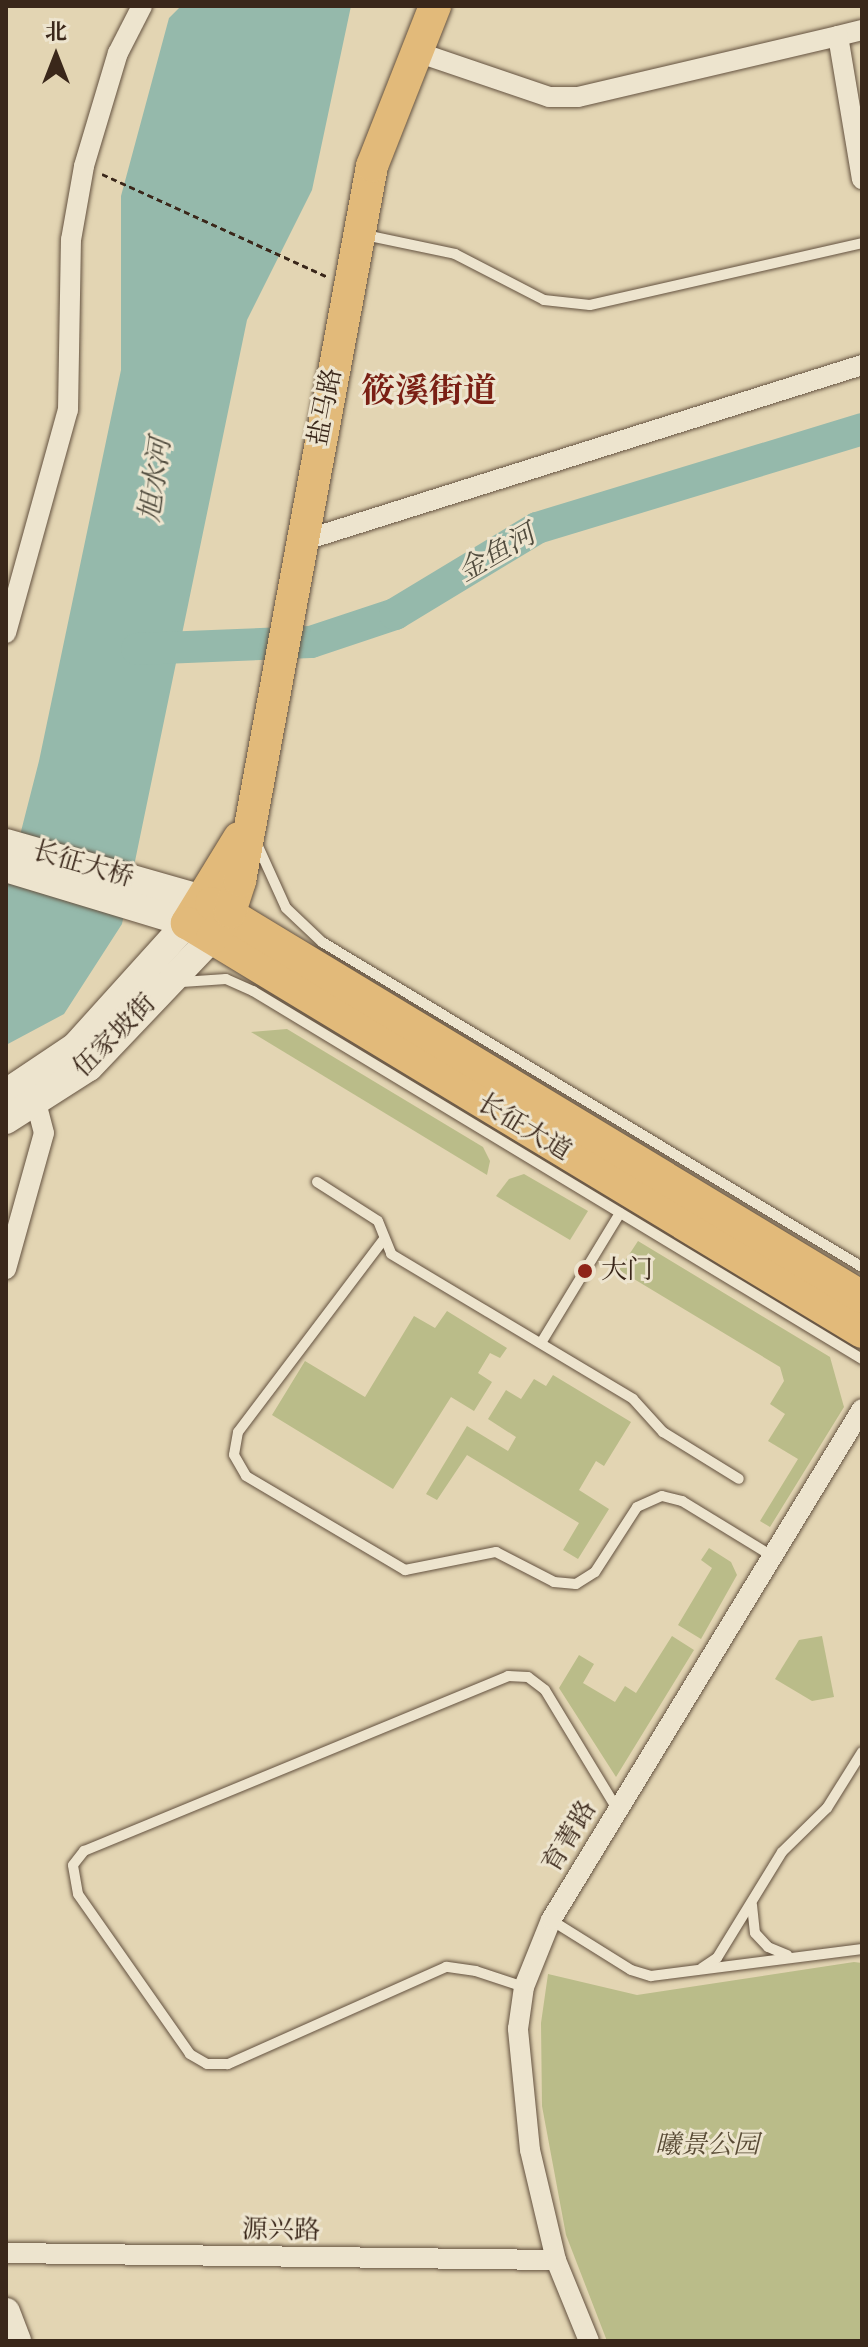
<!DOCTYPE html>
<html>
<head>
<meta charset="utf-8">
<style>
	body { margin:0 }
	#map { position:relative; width:868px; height:2347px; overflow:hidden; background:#e3d5b3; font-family:"IM FELL Double Pica","Noto Serif SC",serif }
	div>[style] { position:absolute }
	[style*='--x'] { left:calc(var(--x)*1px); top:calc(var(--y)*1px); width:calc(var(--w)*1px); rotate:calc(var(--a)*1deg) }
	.green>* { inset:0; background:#babc89 }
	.water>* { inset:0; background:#95b9ab }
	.river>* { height:32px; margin:-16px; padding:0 16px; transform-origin:16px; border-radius:16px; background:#95b9ab }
	.path>* { height:3px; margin-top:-1.5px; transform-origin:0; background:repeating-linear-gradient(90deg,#3a271a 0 6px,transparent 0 10px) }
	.roads { filter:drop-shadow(0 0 2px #645240) drop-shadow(0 0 2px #645240) }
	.lane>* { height:10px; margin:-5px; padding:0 5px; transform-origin:5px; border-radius:5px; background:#ede4ce }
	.street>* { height:20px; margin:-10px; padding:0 10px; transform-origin:10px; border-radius:10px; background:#ede4ce }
	.secondary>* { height:28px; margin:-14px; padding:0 14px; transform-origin:14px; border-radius:14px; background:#ede4ce }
	.primary>* { height:32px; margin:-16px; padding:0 16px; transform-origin:16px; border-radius:16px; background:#e2ba7a }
	.dots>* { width:22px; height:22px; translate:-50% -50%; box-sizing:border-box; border:4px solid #ede4ce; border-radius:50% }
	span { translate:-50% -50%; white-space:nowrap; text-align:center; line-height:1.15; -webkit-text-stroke:6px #ede4ce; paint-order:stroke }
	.street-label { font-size:26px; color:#3a271a }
	.poi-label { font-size:26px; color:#3a271a }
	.left { translate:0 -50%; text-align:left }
	.park-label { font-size:26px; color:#5a4c36; font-style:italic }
	.water-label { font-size:28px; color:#514c3e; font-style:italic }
	.district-label { font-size:34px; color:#7a1f14; font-weight:700 }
	.frame { position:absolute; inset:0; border:8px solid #3a271a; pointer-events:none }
	.north { position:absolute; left:16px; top:16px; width:80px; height:80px; -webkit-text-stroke:6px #ede4ce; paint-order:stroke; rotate:0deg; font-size:22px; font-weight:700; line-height:32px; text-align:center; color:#3a271a }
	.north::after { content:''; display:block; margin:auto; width:28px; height:36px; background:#3a271a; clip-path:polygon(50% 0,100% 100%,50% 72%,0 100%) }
</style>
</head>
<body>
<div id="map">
	<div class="green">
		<i style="clip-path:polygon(287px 1029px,483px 1147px,490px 1161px,487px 1175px,251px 1032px)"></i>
		<i style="clip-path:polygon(524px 1174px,588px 1211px,570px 1240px,496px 1196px,509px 1179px)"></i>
		<i style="clip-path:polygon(638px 1241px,830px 1357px,844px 1407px,770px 1527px,760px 1521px,798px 1459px,768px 1441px,785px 1414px,770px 1404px,784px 1381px,780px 1367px,619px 1270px)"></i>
		<i style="clip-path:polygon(447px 1311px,507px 1348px,500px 1358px,490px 1353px,478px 1373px,492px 1382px,474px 1411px,451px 1397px,393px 1489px,272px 1415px,305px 1361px,365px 1397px,414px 1316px,435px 1328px)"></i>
		<i style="clip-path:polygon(553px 1375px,631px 1422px,604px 1466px,596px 1461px,579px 1490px,609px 1509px,578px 1559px,563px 1550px,579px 1523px,467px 1455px,437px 1500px,426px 1494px,467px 1426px,508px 1451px,516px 1437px,488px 1419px,506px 1390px,521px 1399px,534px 1379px,546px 1386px)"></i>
		<i style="clip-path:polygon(709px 1548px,731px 1562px,737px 1575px,701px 1639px,678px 1625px,712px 1568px,701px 1560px)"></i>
		<i style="clip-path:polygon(672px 1636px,694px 1650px,616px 1777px,559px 1688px,579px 1655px,594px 1664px,583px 1683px,615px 1702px,625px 1686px,636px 1693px)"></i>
		<i style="clip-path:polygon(822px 1636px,834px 1697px,812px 1701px,775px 1679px,799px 1640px)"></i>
		<i style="clip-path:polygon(854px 1962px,862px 1963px,862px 2341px,607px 2341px,566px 2235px,542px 2106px,541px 2023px,548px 1974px,637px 1995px)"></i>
	</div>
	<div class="water">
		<i style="clip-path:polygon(181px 6px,351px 6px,312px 190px,247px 320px,122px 924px,64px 1014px,6px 1045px,6px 890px,39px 761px,121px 370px,121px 196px,169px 18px)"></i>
	</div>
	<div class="river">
		<i style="--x:137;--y:649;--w:174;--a:-2.3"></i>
		<i style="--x:311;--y:642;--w:89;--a:-18.4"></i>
		<i style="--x:395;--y:614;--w:166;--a:-31.2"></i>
		<i style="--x:537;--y:528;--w:340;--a:-16.9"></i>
	</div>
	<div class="path">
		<i style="--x:102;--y:174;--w:248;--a:24.5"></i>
	</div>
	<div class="roads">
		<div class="lane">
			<i style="--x:365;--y:235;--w:92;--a:11.9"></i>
			<i style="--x:455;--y:254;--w:100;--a:27.3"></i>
			<i style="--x:544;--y:300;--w:46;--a:6.2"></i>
			<i style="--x:590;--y:305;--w:279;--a:-12.8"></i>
			<i style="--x:257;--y:844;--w:70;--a:65.6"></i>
			<i style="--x:286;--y:908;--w:50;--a:43.4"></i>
			<i style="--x:322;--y:942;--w:630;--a:31.04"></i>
			<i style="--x:182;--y:982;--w:44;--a:-3.9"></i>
			<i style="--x:226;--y:979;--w:30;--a:24"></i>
			<i style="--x:253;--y:991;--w:712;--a:31.14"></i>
			<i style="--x:317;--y:1182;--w:72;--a:32.6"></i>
			<i style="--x:378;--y:1221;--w:35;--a:68"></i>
			<i style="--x:391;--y:1254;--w:282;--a:30.9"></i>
			<i style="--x:633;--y:1399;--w:45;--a:47.7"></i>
			<i style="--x:663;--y:1432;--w:89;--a:31.7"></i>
			<i style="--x:384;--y:1239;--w:242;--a:127.1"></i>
			<i style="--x:238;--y:1432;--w:23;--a:100"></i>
			<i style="--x:234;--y:1455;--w:24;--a:60"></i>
			<i style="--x:246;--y:1476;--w:185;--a:30.6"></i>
			<i style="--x:405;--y:1570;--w:93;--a:-11.2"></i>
			<i style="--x:496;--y:1552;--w:65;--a:27.3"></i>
			<i style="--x:554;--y:1582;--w:22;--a:5"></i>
			<i style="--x:576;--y:1584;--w:22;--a:-32"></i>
			<i style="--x:595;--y:1572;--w:77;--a:-57.1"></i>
			<i style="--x:637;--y:1507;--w:27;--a:-24"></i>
			<i style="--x:662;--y:1496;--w:21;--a:14"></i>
			<i style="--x:682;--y:1501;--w:105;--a:31.4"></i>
			<i style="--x:541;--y:1343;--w:152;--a:-58.7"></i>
			<i style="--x:752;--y:1905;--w:28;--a:84"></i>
			<i style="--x:755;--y:1933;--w:19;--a:47"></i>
			<i style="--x:768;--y:1947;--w:21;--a:23"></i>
			<i style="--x:551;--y:1920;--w:94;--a:32"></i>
			<i style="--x:631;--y:1970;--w:21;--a:17"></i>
			<i style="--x:651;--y:1976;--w:213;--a:-7.3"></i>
			<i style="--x:702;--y:1968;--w:18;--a:-34"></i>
			<i style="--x:717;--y:1958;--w:124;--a:-58.5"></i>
			<i style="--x:782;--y:1852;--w:63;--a:-44.4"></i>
			<i style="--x:827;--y:1808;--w:66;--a:-58"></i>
			<i style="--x:524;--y:1987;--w:51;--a:-161.6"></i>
			<i style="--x:476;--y:1971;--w:30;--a:-172"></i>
			<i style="--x:446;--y:1967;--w:239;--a:156"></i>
			<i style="--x:228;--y:2064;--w:21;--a:180"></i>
			<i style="--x:207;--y:2064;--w:20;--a:-150"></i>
			<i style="--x:190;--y:2054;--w:195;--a:-125"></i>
			<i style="--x:78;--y:1894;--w:29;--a:-100"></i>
			<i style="--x:73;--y:1865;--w:18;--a:-52"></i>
			<i style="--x:84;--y:1851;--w:459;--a:-22.4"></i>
			<i style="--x:508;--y:1676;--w:20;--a:3"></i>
			<i style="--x:528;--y:1677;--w:21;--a:37"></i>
			<i style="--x:545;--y:1690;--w:139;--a:58.8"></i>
		</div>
		<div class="street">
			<i style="--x:862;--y:30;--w:25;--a:166"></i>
			<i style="--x:838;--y:36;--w:145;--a:80.5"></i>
			<i style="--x:417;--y:52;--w:139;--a:18.8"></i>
			<i style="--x:549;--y:97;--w:29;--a:0"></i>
			<i style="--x:578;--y:97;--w:267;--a:-13.2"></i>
			<i style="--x:299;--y:542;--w:590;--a:-17.45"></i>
			<i style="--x:6;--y:633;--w:231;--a:-74.5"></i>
			<i style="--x:68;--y:410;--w:170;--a:-89"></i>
			<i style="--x:71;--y:240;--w:75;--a:-80"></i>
			<i style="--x:84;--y:166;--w:118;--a:-73.3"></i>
			<i style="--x:118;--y:53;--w:53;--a:-62.9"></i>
			<i style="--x:6;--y:1269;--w:141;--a:-74.4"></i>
			<i style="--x:44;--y:1133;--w:43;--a:-104.7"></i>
			<i style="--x:6;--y:2253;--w:550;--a:0.73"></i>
			<i style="--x:589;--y:2341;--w:87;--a:-112.2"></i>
			<i style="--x:556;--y:2260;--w:113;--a:-103.3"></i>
			<i style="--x:530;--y:2150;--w:122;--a:-95.7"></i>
			<i style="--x:518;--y:2029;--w:42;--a:-81.9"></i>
			<i style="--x:524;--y:1987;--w:72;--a:-68.1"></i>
			<i style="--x:551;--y:1920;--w:598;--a:-58.67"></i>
		</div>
		<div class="secondary">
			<i style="--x:6;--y:843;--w:205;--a:15.9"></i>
			<i style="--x:6;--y:868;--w:189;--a:16.9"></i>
			<i style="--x:187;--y:923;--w:166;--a:132.1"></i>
			<i style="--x:76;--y:1046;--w:84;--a:146.1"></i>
			<i style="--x:6;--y:1120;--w:98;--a:-32.6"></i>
			<i style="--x:89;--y:1067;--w:178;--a:-46.4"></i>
			<i style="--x:6;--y:2312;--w:31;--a:69"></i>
		</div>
		<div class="primary">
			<i style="--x:239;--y:838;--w:100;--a:121.5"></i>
			<i style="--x:187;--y:923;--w:789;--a:31.21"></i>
			<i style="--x:211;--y:903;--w:761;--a:31.18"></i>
			<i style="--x:212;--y:938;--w:32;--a:-55"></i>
			<i style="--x:230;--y:912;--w:33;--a:-72"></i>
			<i style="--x:240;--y:881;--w:727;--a:-79.54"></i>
			<i style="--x:372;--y:166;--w:172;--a:-68.5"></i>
		</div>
	</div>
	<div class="dots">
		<i style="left:585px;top:1271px;background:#8f2418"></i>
	</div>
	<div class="street-label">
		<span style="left:326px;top:407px;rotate:-79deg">盐马路</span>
		<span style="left:83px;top:865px;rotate:16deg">长征大桥</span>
		<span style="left:115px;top:1036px;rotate:-45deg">伍家坡街</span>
		<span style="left:524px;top:1128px;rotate:31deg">长征大道</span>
		<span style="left:570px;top:1837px;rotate:-59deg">育菁路</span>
		<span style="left:281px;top:2231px;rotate:1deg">源兴路</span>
	</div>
	<div class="poi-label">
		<span class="left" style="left:601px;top:1271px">大门</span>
	</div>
	<div class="park-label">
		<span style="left:707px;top:2146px">曦景公园</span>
	</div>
	<div class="water-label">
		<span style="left:156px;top:480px;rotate:-82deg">旭水河</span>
		<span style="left:497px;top:554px;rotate:-30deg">金鱼河</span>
	</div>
	<div class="district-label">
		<span style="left:429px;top:392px">筱溪街道</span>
	</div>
	<div class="frame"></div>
	<div class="north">北</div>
</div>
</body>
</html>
